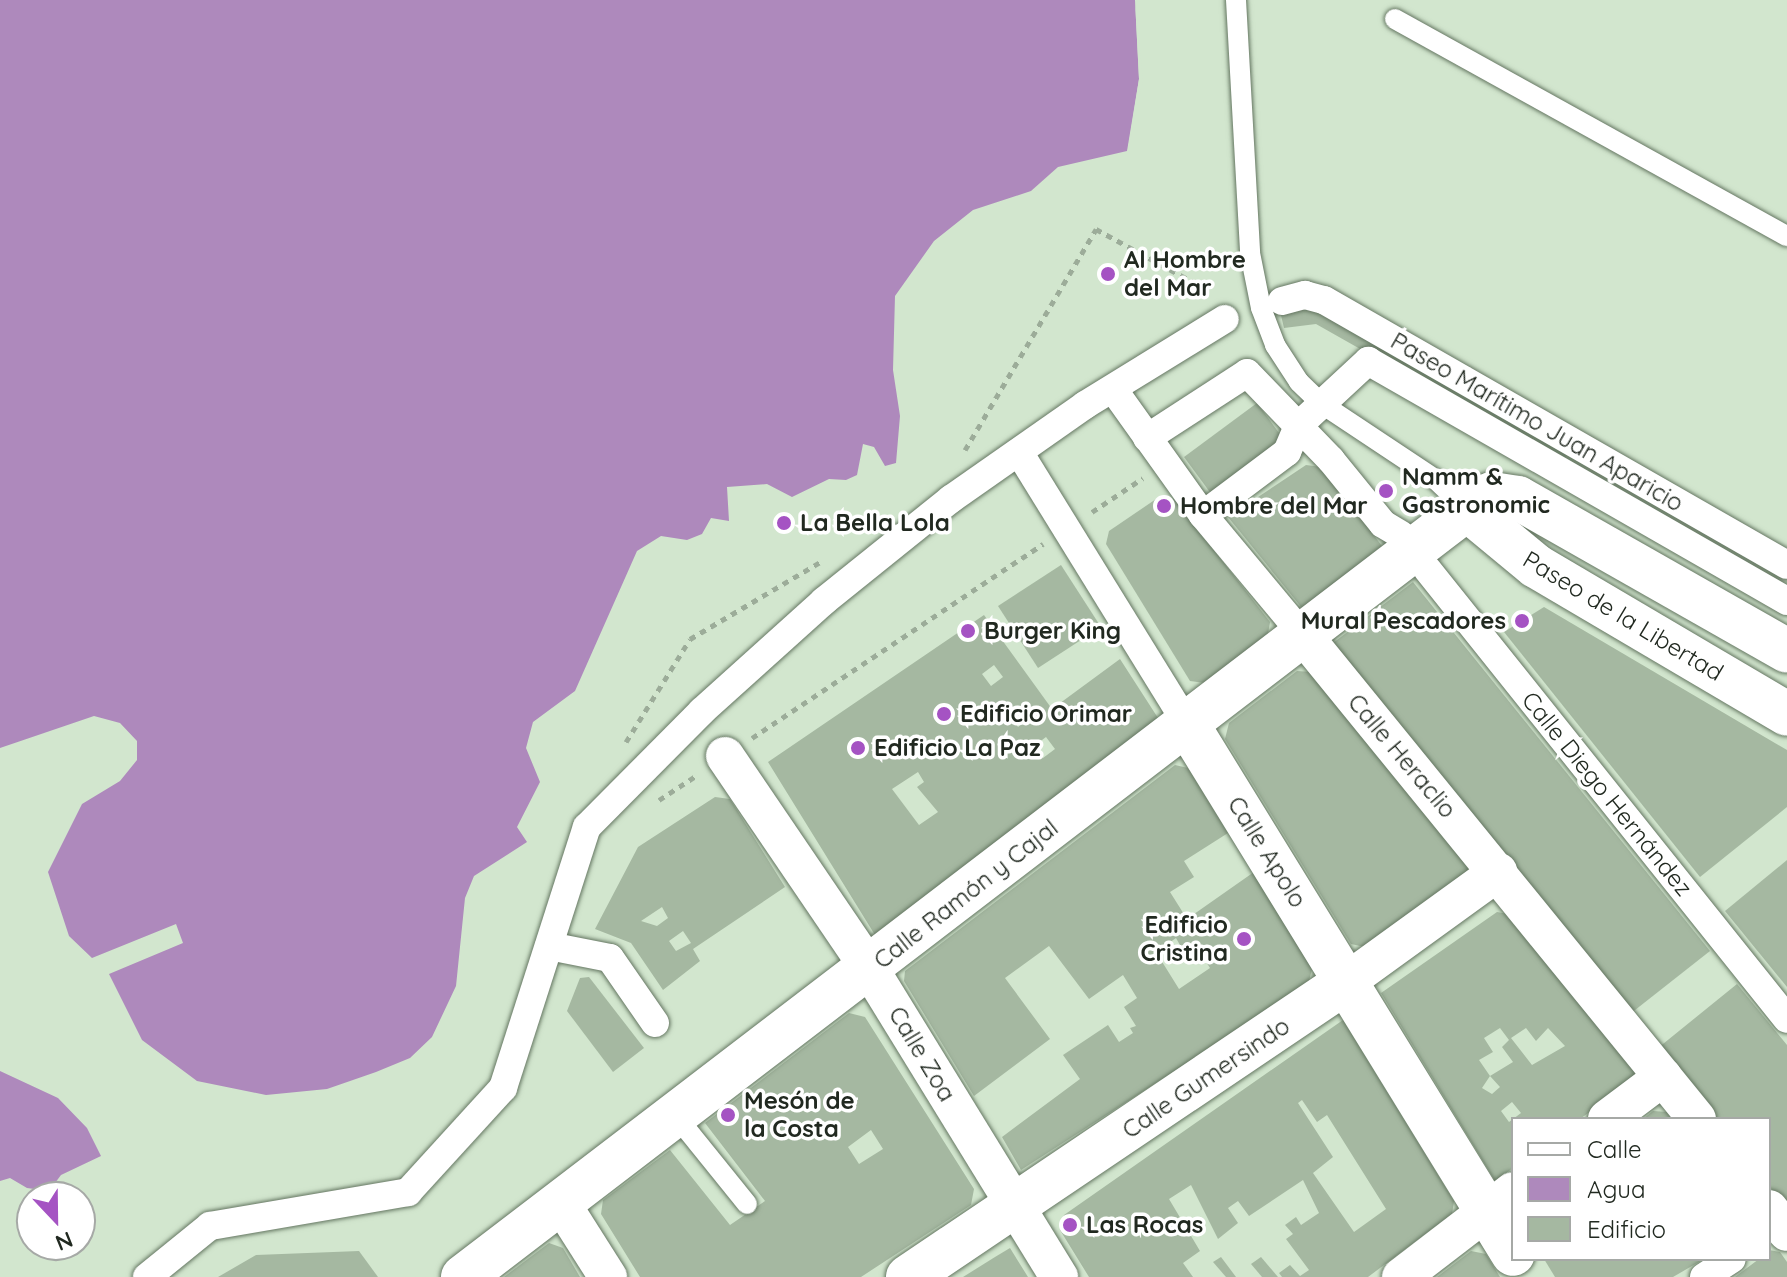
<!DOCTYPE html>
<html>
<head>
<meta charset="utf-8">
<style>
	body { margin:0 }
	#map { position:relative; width:1787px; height:1277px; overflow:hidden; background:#d2e6ce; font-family:Quicksand,sans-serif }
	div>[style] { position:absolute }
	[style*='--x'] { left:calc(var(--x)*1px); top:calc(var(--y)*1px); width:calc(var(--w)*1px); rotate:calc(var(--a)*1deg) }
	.water>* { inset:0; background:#ae89bc }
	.pier>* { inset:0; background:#d2e6ce }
	.building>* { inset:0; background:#a5b8a1 }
	.path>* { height:5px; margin-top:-2.5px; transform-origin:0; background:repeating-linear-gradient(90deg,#9cac99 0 6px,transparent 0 12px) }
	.roads { filter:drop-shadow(0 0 2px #647661) drop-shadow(0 0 2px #647661) }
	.service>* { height:20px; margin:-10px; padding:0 10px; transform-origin:10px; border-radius:10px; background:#fff }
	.pedestrian>* { height:28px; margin:-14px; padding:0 14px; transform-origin:14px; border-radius:14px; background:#fff }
	.minor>* { height:38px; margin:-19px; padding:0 19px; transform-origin:19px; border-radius:19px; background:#fff }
	.tertiary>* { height:44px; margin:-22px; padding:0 22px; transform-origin:22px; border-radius:22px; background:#fff }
	.dots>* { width:22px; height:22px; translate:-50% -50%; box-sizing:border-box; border:4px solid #fff; border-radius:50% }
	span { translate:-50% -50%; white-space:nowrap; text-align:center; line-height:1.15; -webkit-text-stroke:7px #fff; paint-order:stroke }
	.poi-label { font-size:24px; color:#212920; font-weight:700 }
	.left { translate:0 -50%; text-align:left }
	.right { translate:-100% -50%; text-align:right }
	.street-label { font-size:24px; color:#212920 }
	.legend { position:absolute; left:1511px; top:1117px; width:260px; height:144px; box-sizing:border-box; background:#fff; border:2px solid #a6a9a6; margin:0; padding:10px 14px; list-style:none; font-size:24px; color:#212920 }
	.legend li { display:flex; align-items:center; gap:16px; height:40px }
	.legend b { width:40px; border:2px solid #a6a9a6 }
	.north { position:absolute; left:16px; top:1181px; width:80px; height:80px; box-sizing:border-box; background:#fff; border:2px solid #a6a9a6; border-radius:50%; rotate:158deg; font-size:22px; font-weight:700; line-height:32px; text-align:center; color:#212920 }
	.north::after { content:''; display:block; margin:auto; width:28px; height:36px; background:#a553c3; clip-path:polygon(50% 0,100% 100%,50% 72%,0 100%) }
</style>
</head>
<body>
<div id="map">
	<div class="water">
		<i style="clip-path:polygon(0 0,1135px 0,1139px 79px,1127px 151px,1058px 167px,1031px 191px,973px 210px,934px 241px,895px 296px,893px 370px,900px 416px,896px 463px,885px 466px,874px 447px,863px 444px,857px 475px,846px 480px,829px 479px,792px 497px,767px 484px,727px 487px,729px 521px,711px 518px,702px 534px,687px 540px,661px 536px,637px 551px,575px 691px,533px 722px,526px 748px,540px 782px,517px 827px,527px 842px,474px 876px,465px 898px,456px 986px,432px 1037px,410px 1058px,376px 1072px,327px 1089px,266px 1095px,197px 1081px,142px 1040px,109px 974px,183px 943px,176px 924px,92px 958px,69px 936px,48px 872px,82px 804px,120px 781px,137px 760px,137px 741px,120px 723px,94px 716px,0 748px)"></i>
		<i style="clip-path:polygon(0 1071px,58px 1098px,87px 1128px,101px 1156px,61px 1175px,49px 1191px,27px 1188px,10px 1178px,0 1181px)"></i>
	</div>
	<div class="pier">
		<i style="clip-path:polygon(1135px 0,1143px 80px,1127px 155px,1139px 79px)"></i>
	</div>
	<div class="building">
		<i style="clip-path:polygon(1307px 304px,1571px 448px,1562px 463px,1316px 324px,1284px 328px,1280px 311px)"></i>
		<i style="clip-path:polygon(1257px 403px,1285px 441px,1212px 495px,1184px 457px)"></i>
		<i style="clip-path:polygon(1306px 465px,1321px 467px,1382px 546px,1302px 608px,1228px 517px)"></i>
		<i style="clip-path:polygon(1159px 497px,1174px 499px,1270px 622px,1268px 634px,1205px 683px,1190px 681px,1106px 544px,1109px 531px)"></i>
		<i style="clip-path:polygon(1061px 565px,1101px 627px,1038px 668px,998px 606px)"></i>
		<i style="clip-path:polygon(1413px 582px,1710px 951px,1630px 1014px,1333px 643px)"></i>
		<i style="clip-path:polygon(1544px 607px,1787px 750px,1787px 807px,1700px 877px,1504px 632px)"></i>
		<i style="clip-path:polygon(evenodd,984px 615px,1052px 709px,1120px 659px,1158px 718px,875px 935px,768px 762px,984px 615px,994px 665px,1003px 677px,991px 686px,982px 674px,994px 665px,984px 615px,1023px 705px,1031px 717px,1018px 727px,1010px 715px,1023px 705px,984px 615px,1046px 737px,1055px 749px,1043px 758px,1034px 746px,1046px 737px,984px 615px,918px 772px,924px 782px,917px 787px,938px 812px,919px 825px,892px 789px,918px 772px)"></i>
		<i style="clip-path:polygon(1297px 671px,1311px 672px,1474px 873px,1365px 947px,1351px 944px,1225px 739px,1229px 723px)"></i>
		<i style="clip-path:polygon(evenodd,1175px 765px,1188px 768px,1228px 833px,1184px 861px,1194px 877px,1170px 892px,1187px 919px,1254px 872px,1312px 969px,1308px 985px,1021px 1170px,1002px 1137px,1080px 1079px,1063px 1055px,1108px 1025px,1119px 1042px,1133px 1033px,1130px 1028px,1136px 1026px,1124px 1007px,1137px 998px,1123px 975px,1089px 999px,1049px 946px,1005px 978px,1050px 1039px,974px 1096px,904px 981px,905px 971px,1175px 765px,1176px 938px,1185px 954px,1196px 946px,1210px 968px,1179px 989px,1156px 952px,1176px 938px)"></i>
		<i style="clip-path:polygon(evenodd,715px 797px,730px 799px,785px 887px,693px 949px,700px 961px,663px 990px,631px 943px,595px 929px,638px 847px,715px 797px,662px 907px,668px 918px,657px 926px,641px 921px,662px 907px,715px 797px,683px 931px,691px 943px,676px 951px,669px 941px,683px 931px)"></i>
		<i style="clip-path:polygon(1787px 860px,1787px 987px,1725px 911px)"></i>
		<i style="clip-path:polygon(evenodd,1497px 912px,1508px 914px,1638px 1076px,1580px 1119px,1513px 1119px,1521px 1113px,1512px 1102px,1501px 1111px,1509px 1122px,1513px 1119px,1513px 1168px,1495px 1181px,1381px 993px,1497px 912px,1500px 1028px,1509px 1040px,1502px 1047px,1513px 1062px,1490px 1076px,1479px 1060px,1493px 1052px,1484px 1038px,1500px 1028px,1497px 912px,1526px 1028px,1536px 1041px,1548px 1028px,1565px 1046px,1532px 1065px,1511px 1038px,1526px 1028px,1497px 912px,1490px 1076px,1500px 1087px,1492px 1094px,1482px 1088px,1490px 1076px)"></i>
		<i style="clip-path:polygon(589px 977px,644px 1048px,613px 1072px,567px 1011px,580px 978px)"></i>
		<i style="clip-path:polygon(1737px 984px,1787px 1045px,1787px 1208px,1769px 1186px,1769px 1119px,1715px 1119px,1658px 1048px)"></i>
		<i style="clip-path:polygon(evenodd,849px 1013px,865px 1017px,974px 1189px,971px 1205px,861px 1277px,640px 1277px,601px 1214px,603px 1200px,670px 1150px,730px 1225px,765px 1201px,705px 1123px,849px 1013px,871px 1130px,883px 1149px,859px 1164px,848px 1147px,871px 1130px)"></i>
		<i style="clip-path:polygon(evenodd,1343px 1020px,1454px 1201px,1452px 1214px,1368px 1277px,1282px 1277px,1279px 1273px,1290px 1265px,1300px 1276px,1309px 1270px,1286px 1239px,1293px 1234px,1285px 1225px,1296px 1217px,1301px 1225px,1319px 1213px,1303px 1180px,1249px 1216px,1238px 1201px,1228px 1208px,1238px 1223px,1218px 1239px,1191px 1185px,1169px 1199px,1200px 1251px,1183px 1263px,1193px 1277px,1089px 1277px,1060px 1230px,1064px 1215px,1343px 1020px,1302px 1100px,1317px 1122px,1327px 1115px,1386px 1209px,1354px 1232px,1313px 1173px,1333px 1157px,1298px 1103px,1302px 1100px)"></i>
		<i style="clip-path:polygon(1653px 1111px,1668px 1112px,1673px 1119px,1643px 1119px)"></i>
		<i style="clip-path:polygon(549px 1243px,563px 1248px,580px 1277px,504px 1277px)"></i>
		<i style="clip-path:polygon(1010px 1248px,1028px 1277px,963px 1277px,995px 1257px)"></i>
		<i style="clip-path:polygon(1769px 1250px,1780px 1252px,1787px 1262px,1787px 1277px,1735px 1277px,1759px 1259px,1769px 1259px)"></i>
		<i style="clip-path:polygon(359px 1251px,378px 1277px,218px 1277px,256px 1255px)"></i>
		<i style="clip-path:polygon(1471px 1251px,1486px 1254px,1500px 1277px,1437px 1277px)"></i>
		<i style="clip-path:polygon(1221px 1257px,1236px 1277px,1226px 1277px,1213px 1262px)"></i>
		<i style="clip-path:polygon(1261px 1257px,1278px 1277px,1262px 1277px,1251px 1264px)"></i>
		<i style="clip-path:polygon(1544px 1259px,1704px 1259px,1673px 1277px,1555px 1277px)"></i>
	</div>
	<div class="path">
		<i style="--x:965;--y:450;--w:257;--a:-59.3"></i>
		<i style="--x:1096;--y:229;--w:111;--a:28.7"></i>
		<i style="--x:1092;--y:512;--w:61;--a:-33.7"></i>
		<i style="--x:752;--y:738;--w:350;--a:-33.7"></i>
		<i style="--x:626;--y:742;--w:121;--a:-58.1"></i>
		<i style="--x:690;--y:639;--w:153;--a:-30.6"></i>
		<i style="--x:659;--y:800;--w:45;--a:-33.3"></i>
	</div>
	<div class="roads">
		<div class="service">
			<i style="--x:1236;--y:0;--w:253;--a:86.8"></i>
			<i style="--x:1250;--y:253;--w:56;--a:78.7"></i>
			<i style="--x:1261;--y:308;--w:40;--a:69"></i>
			<i style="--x:1275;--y:345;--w:44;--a:57"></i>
			<i style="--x:1299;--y:382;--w:32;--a:44"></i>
			<i style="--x:1322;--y:404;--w:136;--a:33.6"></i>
			<i style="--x:1435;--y:479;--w:44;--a:43.2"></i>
			<i style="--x:1395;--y:19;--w:448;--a:29"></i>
			<i style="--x:676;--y:1116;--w:113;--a:51.1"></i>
		</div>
		<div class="pedestrian">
			<i style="--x:1282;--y:301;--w:24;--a:-15"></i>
			<i style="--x:1305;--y:295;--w:20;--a:15"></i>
			<i style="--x:1324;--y:300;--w:533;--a:29.78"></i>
			<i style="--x:1113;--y:389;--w:155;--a:54.5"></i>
			<i style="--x:1203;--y:515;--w:156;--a:50.2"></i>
			<i style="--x:1147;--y:438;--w:119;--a:-33"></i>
			<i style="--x:1247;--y:373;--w:121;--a:46"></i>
			<i style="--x:1331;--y:460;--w:82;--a:50.9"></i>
			<i style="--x:1383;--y:524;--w:21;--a:31"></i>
			<i style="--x:1019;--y:452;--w:320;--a:58.3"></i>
			<i style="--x:1203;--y:515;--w:105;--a:-36.9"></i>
			<i style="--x:1287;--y:452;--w:28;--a:-67"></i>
			<i style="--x:1298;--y:426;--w:96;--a:-42.9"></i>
			<i style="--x:1368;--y:361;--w:483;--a:29.8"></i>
			<i style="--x:1427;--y:569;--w:576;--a:51.34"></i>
			<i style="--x:549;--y:946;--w:62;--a:11.1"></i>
			<i style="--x:610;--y:958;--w:79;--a:55.3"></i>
			<i style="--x:147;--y:1277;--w:81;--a:-39"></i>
			<i style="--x:210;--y:1226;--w:201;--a:-9.7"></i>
			<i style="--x:408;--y:1192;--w:141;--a:-47.6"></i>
			<i style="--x:503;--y:1088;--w:274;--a:-72.2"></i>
			<i style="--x:587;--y:827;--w:163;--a:-45.2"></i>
			<i style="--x:702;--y:711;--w:164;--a:-42"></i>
			<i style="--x:824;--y:601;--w:163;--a:-38.8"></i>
			<i style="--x:951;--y:499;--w:164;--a:-35"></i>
			<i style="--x:1085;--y:405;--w:164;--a:-31.6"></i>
			<i style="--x:1704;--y:1277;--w:33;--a:-33"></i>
		</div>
		<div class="minor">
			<i style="--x:1303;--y:635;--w:624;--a:50.85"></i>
			<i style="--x:725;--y:756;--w:256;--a:55.8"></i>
			<i style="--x:869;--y:968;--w:363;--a:58.4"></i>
			<i style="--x:1346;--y:982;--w:188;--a:-35.9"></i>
			<i style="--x:1607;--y:1119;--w:70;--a:-36.9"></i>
			<i style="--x:561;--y:1203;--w:88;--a:57.6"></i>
			<i style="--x:1769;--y:1209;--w:29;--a:52"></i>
			<i style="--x:1401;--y:1277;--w:141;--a:-37.5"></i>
		</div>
		<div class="tertiary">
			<i style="--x:1467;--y:509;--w:89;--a:39.6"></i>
			<i style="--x:1536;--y:566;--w:291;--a:30.5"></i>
			<i style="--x:1187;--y:724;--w:622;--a:58.4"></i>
			<i style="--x:463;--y:1277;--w:1282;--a:-37.42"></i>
			<i style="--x:1481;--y:498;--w:12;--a:-20"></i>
			<i style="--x:1492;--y:494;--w:26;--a:9"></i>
			<i style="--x:1518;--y:498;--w:309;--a:29.6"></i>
			<i style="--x:908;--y:1277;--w:528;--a:-33.96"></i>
		</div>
	</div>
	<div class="dots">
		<i style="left:1108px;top:274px;background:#a553c3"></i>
		<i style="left:1386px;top:491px;background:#a553c3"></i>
		<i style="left:1164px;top:506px;background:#a553c3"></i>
		<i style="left:784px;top:523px;background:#a553c3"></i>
		<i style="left:1522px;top:621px;background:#a553c3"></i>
		<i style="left:968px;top:631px;background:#a553c3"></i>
		<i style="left:944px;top:714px;background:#a553c3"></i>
		<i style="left:858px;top:748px;background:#a553c3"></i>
		<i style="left:1244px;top:939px;background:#a553c3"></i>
		<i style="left:728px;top:1115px;background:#a553c3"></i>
		<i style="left:1070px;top:1225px;background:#a553c3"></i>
	</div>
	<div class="poi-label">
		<span class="left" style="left:1124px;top:274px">Al Hombre<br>del Mar</span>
		<span class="left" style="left:1402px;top:491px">Namm &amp;<br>Gastronomic</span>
		<span class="left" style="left:1180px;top:506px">Hombre del Mar</span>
		<span class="left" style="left:800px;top:523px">La Bella Lola</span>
		<span class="right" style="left:1506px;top:621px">Mural Pescadores</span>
		<span class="left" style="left:984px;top:631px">Burger King</span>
		<span class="left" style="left:960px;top:714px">Edificio Orimar</span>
		<span class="left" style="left:874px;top:748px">Edificio La Paz</span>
		<span class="right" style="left:1228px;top:939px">Edificio<br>Cristina</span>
		<span class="left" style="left:744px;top:1115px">Mesón de<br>la Costa</span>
		<span class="left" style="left:1086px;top:1225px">Las Rocas</span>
	</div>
	<div class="street-label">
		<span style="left:1537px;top:422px;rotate:30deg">Paseo Marítimo Juan Aparicio</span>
		<span style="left:1623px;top:616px;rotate:31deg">Paseo de la Libertad</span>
		<span style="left:1402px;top:756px;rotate:50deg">Calle Heraclio</span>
		<span style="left:1607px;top:794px;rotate:51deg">Calle Diego Hernández</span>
		<span style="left:1267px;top:852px;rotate:58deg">Calle Apolo</span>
		<span style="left:966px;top:894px;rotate:-38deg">Calle Ramón y Cajal</span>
		<span style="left:922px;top:1054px;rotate:59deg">Calle Zoa</span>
		<span style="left:1206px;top:1078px;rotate:-34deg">Calle Gumersindo</span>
	</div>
	<ul class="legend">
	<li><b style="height:10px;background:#fff"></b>Calle</li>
	<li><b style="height:22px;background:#ae89bc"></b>Agua</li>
	<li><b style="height:22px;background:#a5b8a1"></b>Edificio</li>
	</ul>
	<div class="north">N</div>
</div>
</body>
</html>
